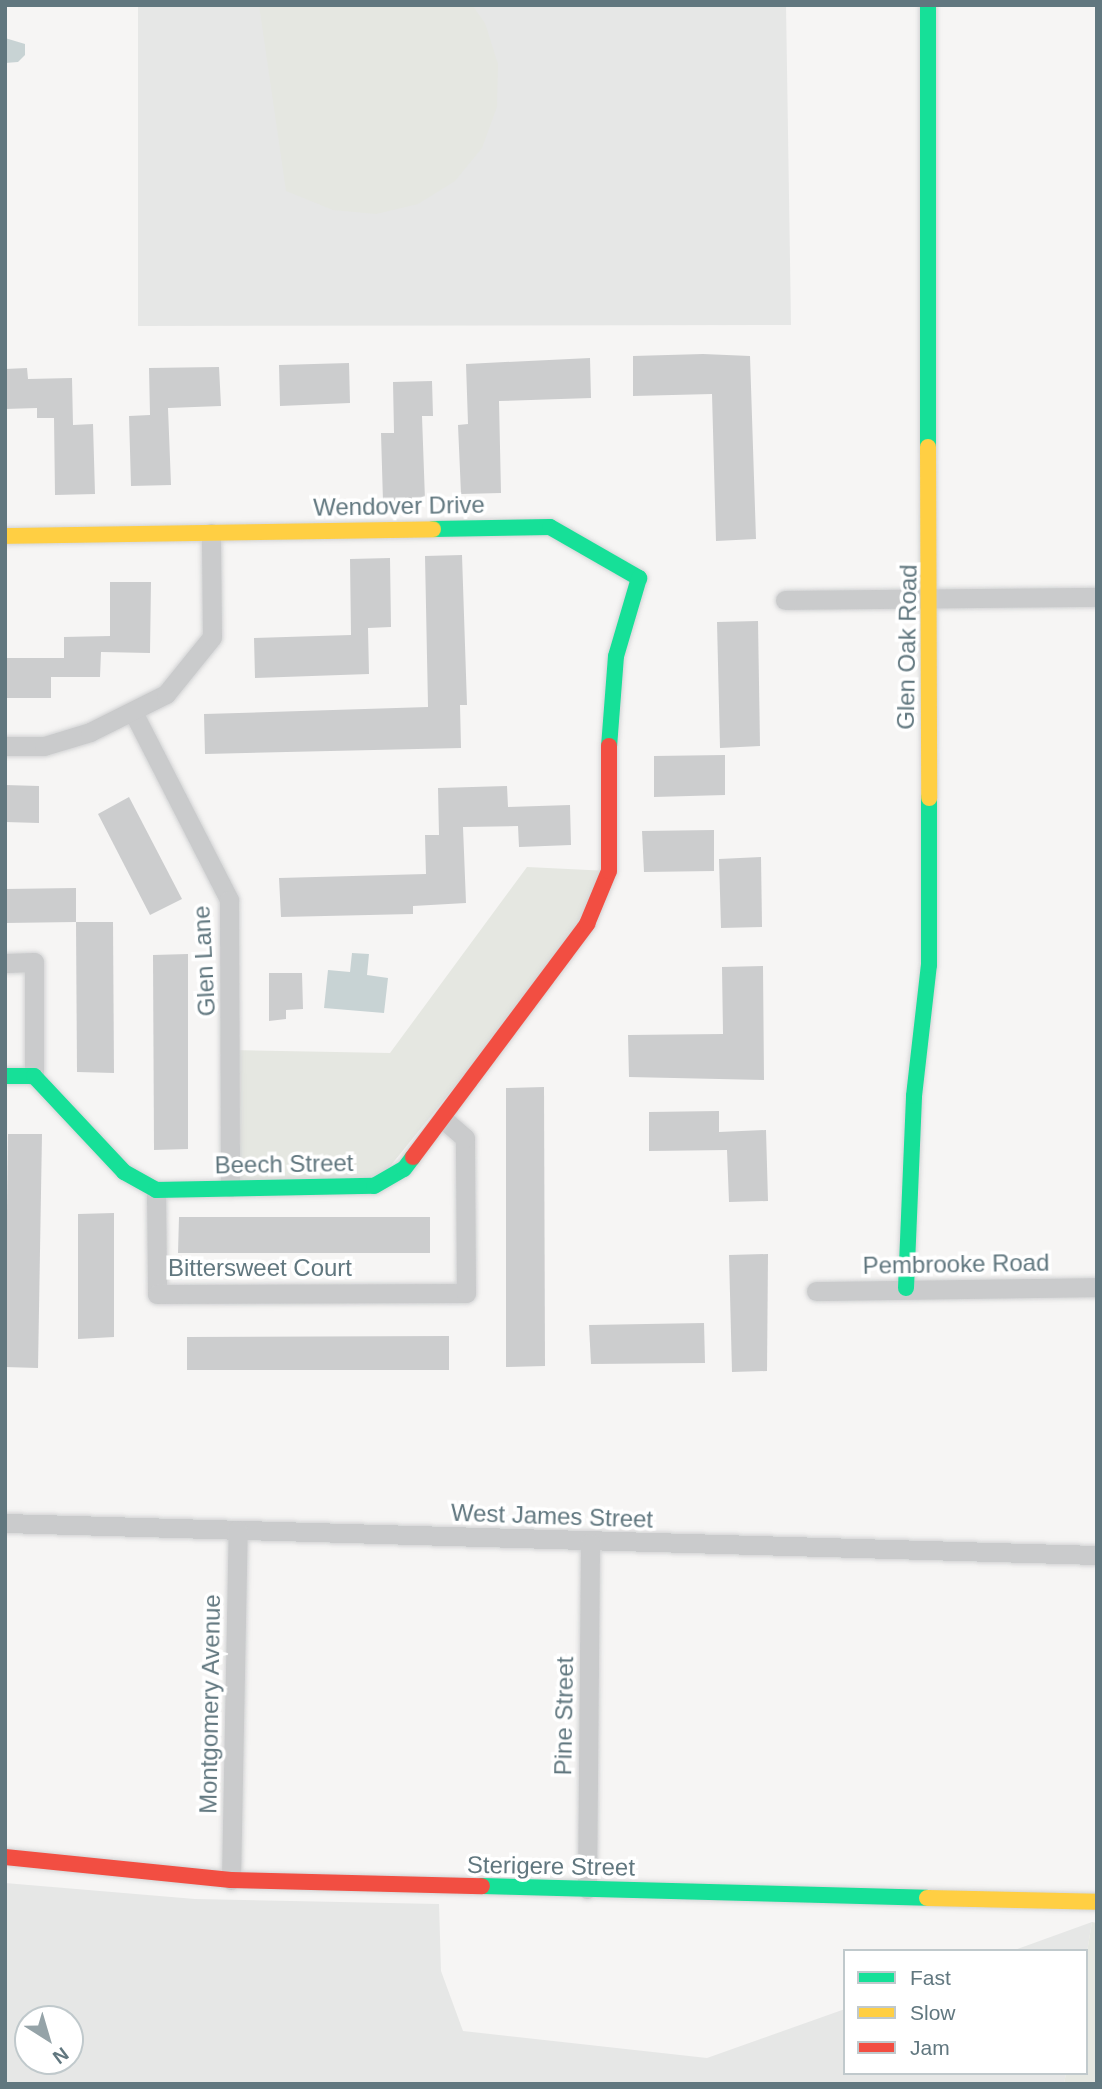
<!DOCTYPE html>
<html>
<head>
<meta charset="utf-8">
<style>
	body { margin:0 }
	#map { position:relative; width:1102px; height:2089px; overflow:hidden; background:#f6f5f4; font-family:Arial,sans-serif }
	div>[style] { position:absolute }
	[style*='--x'] { left:calc(var(--x)*1px); top:calc(var(--y)*1px); width:calc(var(--w)*1px); rotate:calc(var(--a)*1deg) }
	.built>* { inset:0; background:#e6e7e6 }
	.green>* { inset:0; background:#e5e7e1 }
	.water>* { inset:0; background:#c8d3d4 }
	.building>* { inset:0; background:#cccdce }
	.roads { filter:drop-shadow(0 0 2px #d2d3d4) drop-shadow(0 0 2px #d2d3d4) }
	.street>* { height:19px; margin:-9.5px; padding:0 9.5px; transform-origin:9.5px; border-radius:9.5px; background:#cacbcc }
	.fast>* { height:16px; margin:-8px; padding:0 8px; transform-origin:8px; border-radius:8px; background:#16e098 }
	.slow>* { height:16px; margin:-8px; padding:0 8px; transform-origin:8px; border-radius:8px; background:#ffcf43 }
	.jam>* { height:16px; margin:-8px; padding:0 8px; transform-origin:8px; border-radius:8px; background:#f24e42 }
	span { translate:-50% -50%; white-space:nowrap; text-align:center; line-height:1.15; -webkit-text-stroke:7px #fff; paint-order:stroke }
	.street-label { font-size:24px; color:#61777f }
	.frame { position:absolute; inset:0; border:7px solid #61777f; pointer-events:none }
	.legend { position:absolute; left:843px; top:1949px; width:245px; height:126px; box-sizing:border-box; background:#fff; border:2px solid #c0c9cc; margin:0; padding:9px 12px; list-style:none; font-size:21px; color:#61777f }
	.legend li { display:flex; align-items:center; gap:14px; height:35px }
	.legend b { width:35px; border:2px solid #c0c9cc }
	.north { position:absolute; left:14px; top:2005px; width:70px; height:70px; box-sizing:border-box; background:#fff; border:2px solid #c0c9cc; border-radius:50%; rotate:143deg; font-size:19px; font-weight:700; line-height:28px; text-align:center; color:#61777f }
	.north::after { content:''; display:block; margin:auto; width:24px; height:32px; background:#95a3a8; clip-path:polygon(50% 0,100% 100%,50% 72%,0 100%) }
</style>
</head>
<body>
<div id="map">
	<div class="built">
		<i style="clip-path:polygon(138px 5px,786px 5px,791px 325px,138px 326px)"></i>
		<i style="clip-path:polygon(evenodd,5px 1883px,195px 1899px,439px 1904px,441px 1971px,463px 2031px,707px 2058px,845px 2009px,845px 2073px,1066px 2073px,1064px 2084px,5px 2084px,5px 1883px,28px 2019px,70px 2019px,70px 2061px,28px 2061px,28px 2019px)"></i>
		<i style="clip-path:polygon(1092px 1922px,1086px 1958px,1086px 1951px,1012px 1951px)"></i>
	</div>
	<div class="green">
		<i style="clip-path:polygon(259px 5px,472px 5px,485px 23px,498px 64px,497px 107px,482px 148px,455px 181px,418px 204px,376px 214px,333px 210px,286px 191px)"></i>
		<i style="clip-path:polygon(527px 867px,609px 871px,587px 924px,374px 1186px,230px 1187px,231px 1050px,390px 1053px)"></i>
		<i style="clip-path:polygon(1092px 1922px,1097px 1923px,1097px 2084px,1064px 2084px,1066px 2073px,1086px 2073px,1086px 1958px)"></i>
	</div>
	<div class="water">
		<i style="clip-path:polygon(5px 38px,25px 44px,25px 55px,18px 62px,5px 63px)"></i>
		<i style="clip-path:polygon(352px 953px,369px 954px,367px 975px,388px 978px,384px 1013px,324px 1008px,328px 970px,350px 972px)"></i>
	</div>
	<div class="building">
		<i style="clip-path:polygon(703px 354px,750px 356px,756px 539px,716px 541px,712px 394px,633px 396px,633px 356px)"></i>
		<i style="clip-path:polygon(590px 358px,591px 398px,499px 401px,501px 493px,461px 494px,458px 425px,468px 424px,466px 364px)"></i>
		<i style="clip-path:polygon(349px 363px,350px 403px,280px 406px,279px 365px)"></i>
		<i style="clip-path:polygon(219px 367px,221px 406px,168px 408px,171px 485px,131px 486px,129px 416px,150px 415px,149px 368px)"></i>
		<i style="clip-path:polygon(27px 368px,28px 379px,72px 378px,73px 425px,93px 424px,95px 494px,55px 495px,54px 418px,37px 418px,37px 408px,5px 409px,5px 369px)"></i>
		<i style="clip-path:polygon(432px 381px,433px 416px,422px 416px,425px 500px,383px 502px,381px 433px,394px 433px,393px 382px)"></i>
		<i style="clip-path:polygon(462px 555px,467px 705px,460px 705px,461px 748px,205px 754px,204px 714px,428px 707px,425px 556px)"></i>
		<i style="clip-path:polygon(390px 558px,391px 627px,368px 628px,369px 674px,255px 678px,254px 638px,351px 635px,350px 559px)"></i>
		<i style="clip-path:polygon(110px 582px,151px 582px,150px 653px,101px 652px,100px 677px,51px 677px,51px 698px,5px 698px,5px 658px,64px 658px,64px 637px,110px 636px)"></i>
		<i style="clip-path:polygon(758px 621px,760px 746px,720px 748px,717px 622px)"></i>
		<i style="clip-path:polygon(725px 755px,725px 795px,654px 797px,654px 756px)"></i>
		<i style="clip-path:polygon(5px 785px,39px 786px,39px 823px,5px 822px)"></i>
		<i style="clip-path:polygon(507px 786px,508px 807px,570px 805px,571px 845px,519px 847px,518px 826px,463px 827px,466px 903px,413px 906px,413px 914px,281px 917px,279px 878px,426px 874px,425px 835px,439px 835px,438px 788px)"></i>
		<i style="clip-path:polygon(129px 797px,182px 899px,150px 915px,98px 814px)"></i>
		<i style="clip-path:polygon(714px 830px,714px 871px,644px 872px,642px 831px)"></i>
		<i style="clip-path:polygon(761px 857px,762px 927px,721px 928px,719px 859px)"></i>
		<i style="clip-path:polygon(76px 888px,76px 922px,5px 923px,5px 889px)"></i>
		<i style="clip-path:polygon(76px 922px,113px 922px,114px 1073px,77px 1072px)"></i>
		<i style="clip-path:polygon(188px 954px,188px 1149px,154px 1150px,153px 955px)"></i>
		<i style="clip-path:polygon(763px 966px,764px 1080px,629px 1077px,628px 1035px,723px 1034px,722px 967px)"></i>
		<i style="clip-path:polygon(269px 973px,302px 973px,303px 1009px,286px 1010px,286px 1019px,269px 1021px)"></i>
		<i style="clip-path:polygon(544px 1087px,545px 1366px,506px 1367px,506px 1088px)"></i>
		<i style="clip-path:polygon(719px 1111px,719px 1132px,766px 1130px,768px 1201px,729px 1202px,727px 1150px,649px 1151px,649px 1112px)"></i>
		<i style="clip-path:polygon(8px 1134px,42px 1134px,38px 1368px,5px 1367px)"></i>
		<i style="clip-path:polygon(114px 1213px,114px 1337px,78px 1339px,78px 1214px)"></i>
		<i style="clip-path:polygon(179px 1217px,430px 1217px,430px 1253px,178px 1253px)"></i>
		<i style="clip-path:polygon(768px 1254px,767px 1371px,732px 1372px,729px 1255px)"></i>
		<i style="clip-path:polygon(704px 1323px,705px 1363px,591px 1364px,589px 1325px)"></i>
		<i style="clip-path:polygon(449px 1336px,449px 1370px,187px 1370px,187px 1337px)"></i>
	</div>
	<div class="roads">
		<div class="street">
			<i style="--x:785;--y:600;--w:312;--a:-0.6"></i>
			<i style="--x:133;--y:712;--w:211;--a:62.9"></i>
			<i style="--x:229;--y:900;--w:287;--a:89.8"></i>
			<i style="--x:5;--y:746;--w:39;--a:0"></i>
			<i style="--x:44;--y:746;--w:48;--a:-16.9"></i>
			<i style="--x:90;--y:732;--w:85;--a:-26.6"></i>
			<i style="--x:166;--y:694;--w:73;--a:-51.1"></i>
			<i style="--x:212;--y:637;--w:104;--a:-90.6"></i>
			<i style="--x:5;--y:963;--w:29;--a:-2"></i>
			<i style="--x:34;--y:962;--w:114;--a:90"></i>
			<i style="--x:156;--y:1190;--w:104;--a:89.4"></i>
			<i style="--x:157;--y:1294;--w:309;--a:-0.2"></i>
			<i style="--x:466;--y:1293;--w:155;--a:-90.4"></i>
			<i style="--x:465;--y:1138;--w:29;--a:-139"></i>
			<i style="--x:816;--y:1291;--w:281;--a:-0.8"></i>
			<i style="--x:5;--y:1523;--w:1092;--a:1.68"></i>
			<i style="--x:231;--y:1880;--w:350;--a:-88.9"></i>
			<i style="--x:587;--y:1889;--w:346;--a:-89.5"></i>
		</div>
		<div class="fast">
			<i style="--x:928;--y:5;--w:442;--a:90"></i>
			<i style="--x:433;--y:529;--w:117;--a:-1"></i>
			<i style="--x:550;--y:527;--w:103;--a:29.8"></i>
			<i style="--x:639;--y:578;--w:81;--a:106.4"></i>
			<i style="--x:616;--y:656;--w:90;--a:94.4"></i>
			<i style="--x:5;--y:1076;--w:29;--a:0"></i>
			<i style="--x:34;--y:1076;--w:132;--a:46.8"></i>
			<i style="--x:124;--y:1172;--w:37;--a:29"></i>
			<i style="--x:156;--y:1190;--w:218;--a:-1.1"></i>
			<i style="--x:374;--y:1186;--w:34;--a:-30"></i>
			<i style="--x:404;--y:1169;--w:15;--a:-53"></i>
			<i style="--x:906;--y:1288;--w:192;--a:-87.6"></i>
			<i style="--x:914;--y:1096;--w:132;--a:-83.5"></i>
			<i style="--x:929;--y:965;--w:167;--a:-90"></i>
			<i style="--x:482;--y:1886;--w:445;--a:1.5"></i>
		</div>
		<div class="slow">
			<i style="--x:928;--y:447;--w:351;--a:89.8"></i>
			<i style="--x:5;--y:536;--w:428;--a:-0.9"></i>
			<i style="--x:927;--y:1898;--w:170;--a:1.3"></i>
		</div>
		<div class="jam">
			<i style="--x:413;--y:1157;--w:291;--a:-53.2"></i>
			<i style="--x:587;--y:924;--w:57;--a:-67.5"></i>
			<i style="--x:609;--y:871;--w:125;--a:-90"></i>
			<i style="--x:5;--y:1857;--w:227;--a:5.8"></i>
			<i style="--x:231;--y:1880;--w:251;--a:1.4"></i>
		</div>
	</div>
	<div class="street-label">
		<span style="left:399px;top:506px;rotate:-1deg">Wendover Drive</span>
		<span style="left:907px;top:647px;rotate:-89deg">Glen Oak Road</span>
		<span style="left:204px;top:961px;rotate:-93deg">Glen Lane</span>
		<span style="left:284px;top:1164px;rotate:-1deg">Beech Street</span>
		<span style="left:956px;top:1264px;rotate:-1deg">Pembrooke Road</span>
		<span style="left:260px;top:1268px">Bittersweet Court</span>
		<span style="left:552px;top:1516px;rotate:2deg">West James Street</span>
		<span style="left:210px;top:1704px;rotate:-89deg">Montgomery Avenue</span>
		<span style="left:564px;top:1716px;rotate:-89deg">Pine Street</span>
		<span style="left:551px;top:1866px;rotate:1deg">Sterigere Street</span>
	</div>
	<div class="frame"></div>
	<ul class="legend">
	<li><b style="height:9px;background:#16e098"></b>Fast</li>
	<li><b style="height:9px;background:#ffcf43"></b>Slow</li>
	<li><b style="height:9px;background:#f24e42"></b>Jam</li>
	</ul>
	<div class="north">N</div>
</div>
</body>
</html>
